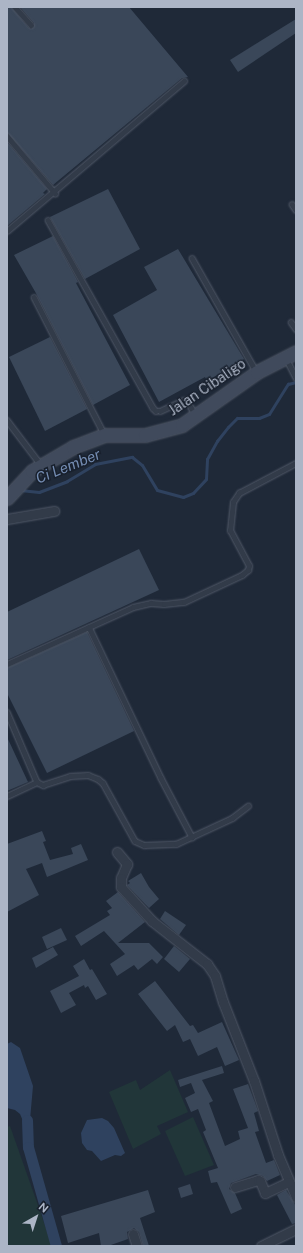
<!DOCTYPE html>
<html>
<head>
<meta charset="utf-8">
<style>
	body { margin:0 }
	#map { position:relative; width:303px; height:1253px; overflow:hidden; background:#1f2938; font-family:"Public Sans",sans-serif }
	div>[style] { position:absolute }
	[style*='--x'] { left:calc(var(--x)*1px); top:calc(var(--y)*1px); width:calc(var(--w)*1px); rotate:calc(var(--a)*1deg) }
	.green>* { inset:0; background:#213639 }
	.water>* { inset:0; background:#2f425f }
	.stream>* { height:3px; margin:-1.5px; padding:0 1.5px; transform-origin:1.5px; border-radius:1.5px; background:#2f425f }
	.canal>* { height:11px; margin:-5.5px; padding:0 5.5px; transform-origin:5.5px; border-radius:5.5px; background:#2f425f }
	.building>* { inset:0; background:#3a4759 }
	.roads { filter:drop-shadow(0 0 1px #505867) drop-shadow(0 0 1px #505867) }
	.service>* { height:4.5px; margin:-2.25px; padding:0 2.25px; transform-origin:2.25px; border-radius:2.25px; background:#323b49 }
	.minor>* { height:9px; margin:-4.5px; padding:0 4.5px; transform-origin:4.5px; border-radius:4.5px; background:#323b49 }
	.secondary>* { height:13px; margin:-6.5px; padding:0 6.5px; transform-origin:6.5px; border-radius:6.5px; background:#404a5c }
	span { translate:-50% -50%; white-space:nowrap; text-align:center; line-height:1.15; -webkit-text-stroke:3px #18202d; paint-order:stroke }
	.street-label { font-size:14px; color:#acb5c6 }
	.water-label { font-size:15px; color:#738bb0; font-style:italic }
	.frame { position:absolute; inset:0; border:8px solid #acb5c6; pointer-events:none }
	.north { position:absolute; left:16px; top:1197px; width:40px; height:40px; -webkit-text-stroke:3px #18202d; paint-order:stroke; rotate:39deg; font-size:11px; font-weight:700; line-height:16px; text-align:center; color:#acb5c6 }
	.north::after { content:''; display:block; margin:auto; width:14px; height:18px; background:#acb5c6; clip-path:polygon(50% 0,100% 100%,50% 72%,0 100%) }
</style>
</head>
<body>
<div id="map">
	<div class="green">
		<i style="clip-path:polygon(170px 1070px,188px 1112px,157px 1126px,161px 1134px,133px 1149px,109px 1092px,136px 1080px,140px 1090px)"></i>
		<i style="clip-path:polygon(193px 1117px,214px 1165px,185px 1176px,165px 1131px)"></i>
		<i style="clip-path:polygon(10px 1126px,40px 1211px,52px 1246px,7px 1246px,7px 1127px)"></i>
	</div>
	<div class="water">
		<i style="clip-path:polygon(11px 1042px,20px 1048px,33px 1086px,30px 1120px,23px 1121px,20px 1114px,15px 1110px,7px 1108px,7px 1044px)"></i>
		<i style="clip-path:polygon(102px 1118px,108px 1121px,114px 1128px,125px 1153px,121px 1156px,115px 1155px,101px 1161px,92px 1151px,87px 1150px,82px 1143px,81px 1133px,87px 1120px)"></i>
	</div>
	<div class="stream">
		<i style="--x:20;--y:490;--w:19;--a:6"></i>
		<i style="--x:39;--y:492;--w:30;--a:-21"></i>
		<i style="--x:67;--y:481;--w:33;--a:-31"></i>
		<i style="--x:95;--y:464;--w:38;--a:-11"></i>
		<i style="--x:132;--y:457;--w:13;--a:39"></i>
		<i style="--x:142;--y:465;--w:29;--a:59"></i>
		<i style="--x:157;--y:490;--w:27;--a:15"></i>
		<i style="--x:183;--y:497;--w:11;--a:-22"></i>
		<i style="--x:193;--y:493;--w:19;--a:-47"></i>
		<i style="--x:206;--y:479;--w:20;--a:-87"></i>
		<i style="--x:207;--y:459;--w:21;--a:-61"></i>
		<i style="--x:217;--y:441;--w:18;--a:-52"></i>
		<i style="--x:228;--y:427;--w:13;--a:-45"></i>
		<i style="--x:237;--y:418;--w:22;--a:0"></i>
		<i style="--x:259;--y:418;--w:11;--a:-22"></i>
		<i style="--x:269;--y:414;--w:36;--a:-58"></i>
		<i style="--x:288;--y:384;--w:8;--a:-14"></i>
	</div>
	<div class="canal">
		<i style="--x:27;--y:1120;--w:27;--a:88"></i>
		<i style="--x:28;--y:1147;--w:103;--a:74.2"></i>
	</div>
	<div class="building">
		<i style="clip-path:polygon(7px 7px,11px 7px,28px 27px,31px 29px,34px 27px,34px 23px,20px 7px,129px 7px,188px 77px,182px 78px,53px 185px,7px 132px)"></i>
		<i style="clip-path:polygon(296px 19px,296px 33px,238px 72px,230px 60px)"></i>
		<i style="clip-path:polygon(7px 142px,47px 189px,43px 193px,45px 194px,7px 226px)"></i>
		<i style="clip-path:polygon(108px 189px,140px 249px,85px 279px,50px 217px)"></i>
		<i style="clip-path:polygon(53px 236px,78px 282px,76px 283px,130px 385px,93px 405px,37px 295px,14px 255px)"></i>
		<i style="clip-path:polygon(178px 249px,244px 359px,207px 381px,205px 377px,159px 402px,113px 315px,157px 290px,144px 267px)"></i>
		<i style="clip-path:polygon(50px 337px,87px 409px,45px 431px,9px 357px)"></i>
		<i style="clip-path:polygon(139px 549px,159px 590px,7px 660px,7px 612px)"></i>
		<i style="clip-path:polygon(87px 632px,134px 731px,47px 773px,7px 693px,7px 668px)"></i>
		<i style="clip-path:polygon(7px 737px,28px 782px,7px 791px)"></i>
		<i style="clip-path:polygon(42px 831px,46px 841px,43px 842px,50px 860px,73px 854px,71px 848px,81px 844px,88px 860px,47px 877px,42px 863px,26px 869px,39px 895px,7px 912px,7px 844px)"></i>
		<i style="clip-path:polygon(141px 873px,149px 887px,159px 899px,149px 908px,127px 885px,130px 883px,128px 881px)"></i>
		<i style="clip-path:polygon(118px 892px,145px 922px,118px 943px,149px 943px,163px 957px,157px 964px,152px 959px,138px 970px,134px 965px,117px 976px,110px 964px,125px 954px,104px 931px,81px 946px,75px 936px,110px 915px,107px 911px,112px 908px,106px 901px)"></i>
		<i style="clip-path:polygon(165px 911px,186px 925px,179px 935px,160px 919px)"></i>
		<i style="clip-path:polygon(61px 928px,67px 940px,47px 949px,42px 937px)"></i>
		<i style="clip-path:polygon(174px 946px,190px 959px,179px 972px,164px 959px)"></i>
		<i style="clip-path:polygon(53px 947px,58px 955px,36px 968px,32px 958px)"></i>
		<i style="clip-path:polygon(84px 959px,90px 970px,92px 969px,107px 994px,96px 1000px,88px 986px,85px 988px,84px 985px,69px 993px,76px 1005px,61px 1013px,50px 991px,79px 976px,73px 966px)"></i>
		<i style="clip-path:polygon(155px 981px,190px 1026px,193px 1025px,198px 1033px,222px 1022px,239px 1060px,225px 1066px,217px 1047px,198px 1056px,190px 1039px,183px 1042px,175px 1025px,167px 1031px,138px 994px)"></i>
		<i style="clip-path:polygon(222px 1066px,224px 1073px,202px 1080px,213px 1101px,209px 1103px,225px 1146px,240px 1139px,238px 1131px,248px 1128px,233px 1089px,248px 1084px,258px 1111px,254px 1113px,259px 1131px,255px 1132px,266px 1163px,274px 1160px,280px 1175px,267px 1181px,263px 1176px,256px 1174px,231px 1183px,229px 1189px,235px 1193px,242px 1209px,231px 1214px,217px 1182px,211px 1183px,208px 1171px,218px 1168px,203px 1132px,206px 1130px,198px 1109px,191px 1112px,185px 1098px,195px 1093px,191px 1083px,180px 1087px,178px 1080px)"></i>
		<i style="clip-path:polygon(190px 1184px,193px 1194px,181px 1198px,178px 1188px)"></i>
		<i style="clip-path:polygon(148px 1190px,155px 1212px,140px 1218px,149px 1246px,143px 1246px,139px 1232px,134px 1228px,127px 1232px,128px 1239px,108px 1246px,101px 1246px,99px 1233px,68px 1243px,61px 1216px)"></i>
		<i style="clip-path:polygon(286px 1190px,296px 1206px,296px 1223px,292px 1224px,277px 1195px)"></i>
	</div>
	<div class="roads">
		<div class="service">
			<i style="--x:15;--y:7;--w:24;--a:48"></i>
			<i style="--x:7;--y:136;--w:75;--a:49.9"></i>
			<i style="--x:292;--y:204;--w:7;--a:56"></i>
			<i style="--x:48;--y:220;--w:215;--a:60.8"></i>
			<i style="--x:153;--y:408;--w:4;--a:45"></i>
			<i style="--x:156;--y:411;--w:4;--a:0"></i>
			<i style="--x:160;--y:411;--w:26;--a:-25"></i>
			<i style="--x:184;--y:400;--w:3;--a:18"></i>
			<i style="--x:187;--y:401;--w:15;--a:58"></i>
			<i style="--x:7;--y:231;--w:232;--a:-40.3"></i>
			<i style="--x:192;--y:258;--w:130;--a:60.5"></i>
			<i style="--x:34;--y:297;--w:154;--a:62.9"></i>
			<i style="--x:291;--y:322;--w:9;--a:54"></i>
			<i style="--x:286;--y:358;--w:22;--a:63"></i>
			<i style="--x:7;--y:420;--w:56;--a:52.9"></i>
			<i style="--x:89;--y:627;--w:167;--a:64.5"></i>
			<i style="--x:161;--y:778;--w:67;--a:62.3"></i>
			<i style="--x:7;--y:664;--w:138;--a:-24.3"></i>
			<i style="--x:133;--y:607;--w:18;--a:-13"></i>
			<i style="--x:151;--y:603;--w:13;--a:4"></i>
			<i style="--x:164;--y:604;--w:20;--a:-6"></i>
			<i style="--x:184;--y:602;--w:64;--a:-25"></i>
			<i style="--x:242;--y:575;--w:8;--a:-40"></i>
			<i style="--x:248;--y:570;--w:4;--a:-76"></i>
			<i style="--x:249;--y:566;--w:40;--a:-118"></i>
			<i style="--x:230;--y:531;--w:29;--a:-84"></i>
			<i style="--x:233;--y:502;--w:11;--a:-56"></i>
			<i style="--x:239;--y:493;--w:64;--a:-27.8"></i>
			<i style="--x:7;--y:712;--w:76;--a:66.8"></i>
			<i style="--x:37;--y:782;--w:7;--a:27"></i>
			<i style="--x:43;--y:785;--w:28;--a:-18"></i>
			<i style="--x:70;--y:776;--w:18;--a:-3"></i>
			<i style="--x:88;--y:775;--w:11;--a:22"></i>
			<i style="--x:98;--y:779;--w:6;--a:39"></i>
			<i style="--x:103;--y:783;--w:66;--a:61.1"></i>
			<i style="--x:135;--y:841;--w:10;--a:24"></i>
			<i style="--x:144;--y:845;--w:32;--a:-2"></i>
			<i style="--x:176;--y:844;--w:62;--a:-24.9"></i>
			<i style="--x:232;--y:818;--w:20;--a:-37"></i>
			<i style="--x:7;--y:796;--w:33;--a:-25"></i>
		</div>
		<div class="minor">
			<i style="--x:7;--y:519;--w:48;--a:-9.7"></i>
			<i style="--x:117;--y:852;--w:16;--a:50"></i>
			<i style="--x:127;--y:864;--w:15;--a:113"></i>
			<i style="--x:121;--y:878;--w:9;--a:90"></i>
			<i style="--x:121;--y:887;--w:46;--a:47.6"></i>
			<i style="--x:152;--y:921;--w:70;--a:38"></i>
			<i style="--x:207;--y:964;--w:14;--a:56"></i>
			<i style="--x:215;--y:976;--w:27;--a:73"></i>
			<i style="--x:223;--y:1002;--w:85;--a:68.6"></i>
			<i style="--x:254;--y:1081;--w:78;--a:72"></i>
			<i style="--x:278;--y:1155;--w:46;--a:66.8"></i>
			<i style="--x:235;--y:1187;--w:24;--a:-17"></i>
			<i style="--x:258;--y:1180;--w:2;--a:27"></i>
			<i style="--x:260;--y:1181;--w:13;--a:67"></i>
			<i style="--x:265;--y:1193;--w:26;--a:-25"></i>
			<i style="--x:133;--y:1234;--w:13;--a:72"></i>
			<i style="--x:261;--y:1246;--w:39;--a:-26"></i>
		</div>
		<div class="secondary">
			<i style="--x:7;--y:498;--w:37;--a:-47"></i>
			<i style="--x:32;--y:471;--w:48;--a:-30.3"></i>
			<i style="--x:73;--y:447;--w:34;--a:-21"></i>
			<i style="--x:105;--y:435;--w:40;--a:0"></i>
			<i style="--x:145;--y:435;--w:38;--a:-15"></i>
			<i style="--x:182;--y:425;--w:92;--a:-35.2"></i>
			<i style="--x:257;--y:372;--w:44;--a:-27.1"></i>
		</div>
	</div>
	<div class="street-label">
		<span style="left:207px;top:387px;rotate:-34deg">Jalan Cibaligo</span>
	</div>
	<div class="water-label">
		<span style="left:68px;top:466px;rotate:-22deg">Ci Lember</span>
	</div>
	<div class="frame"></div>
	<div class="north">N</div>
</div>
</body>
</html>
